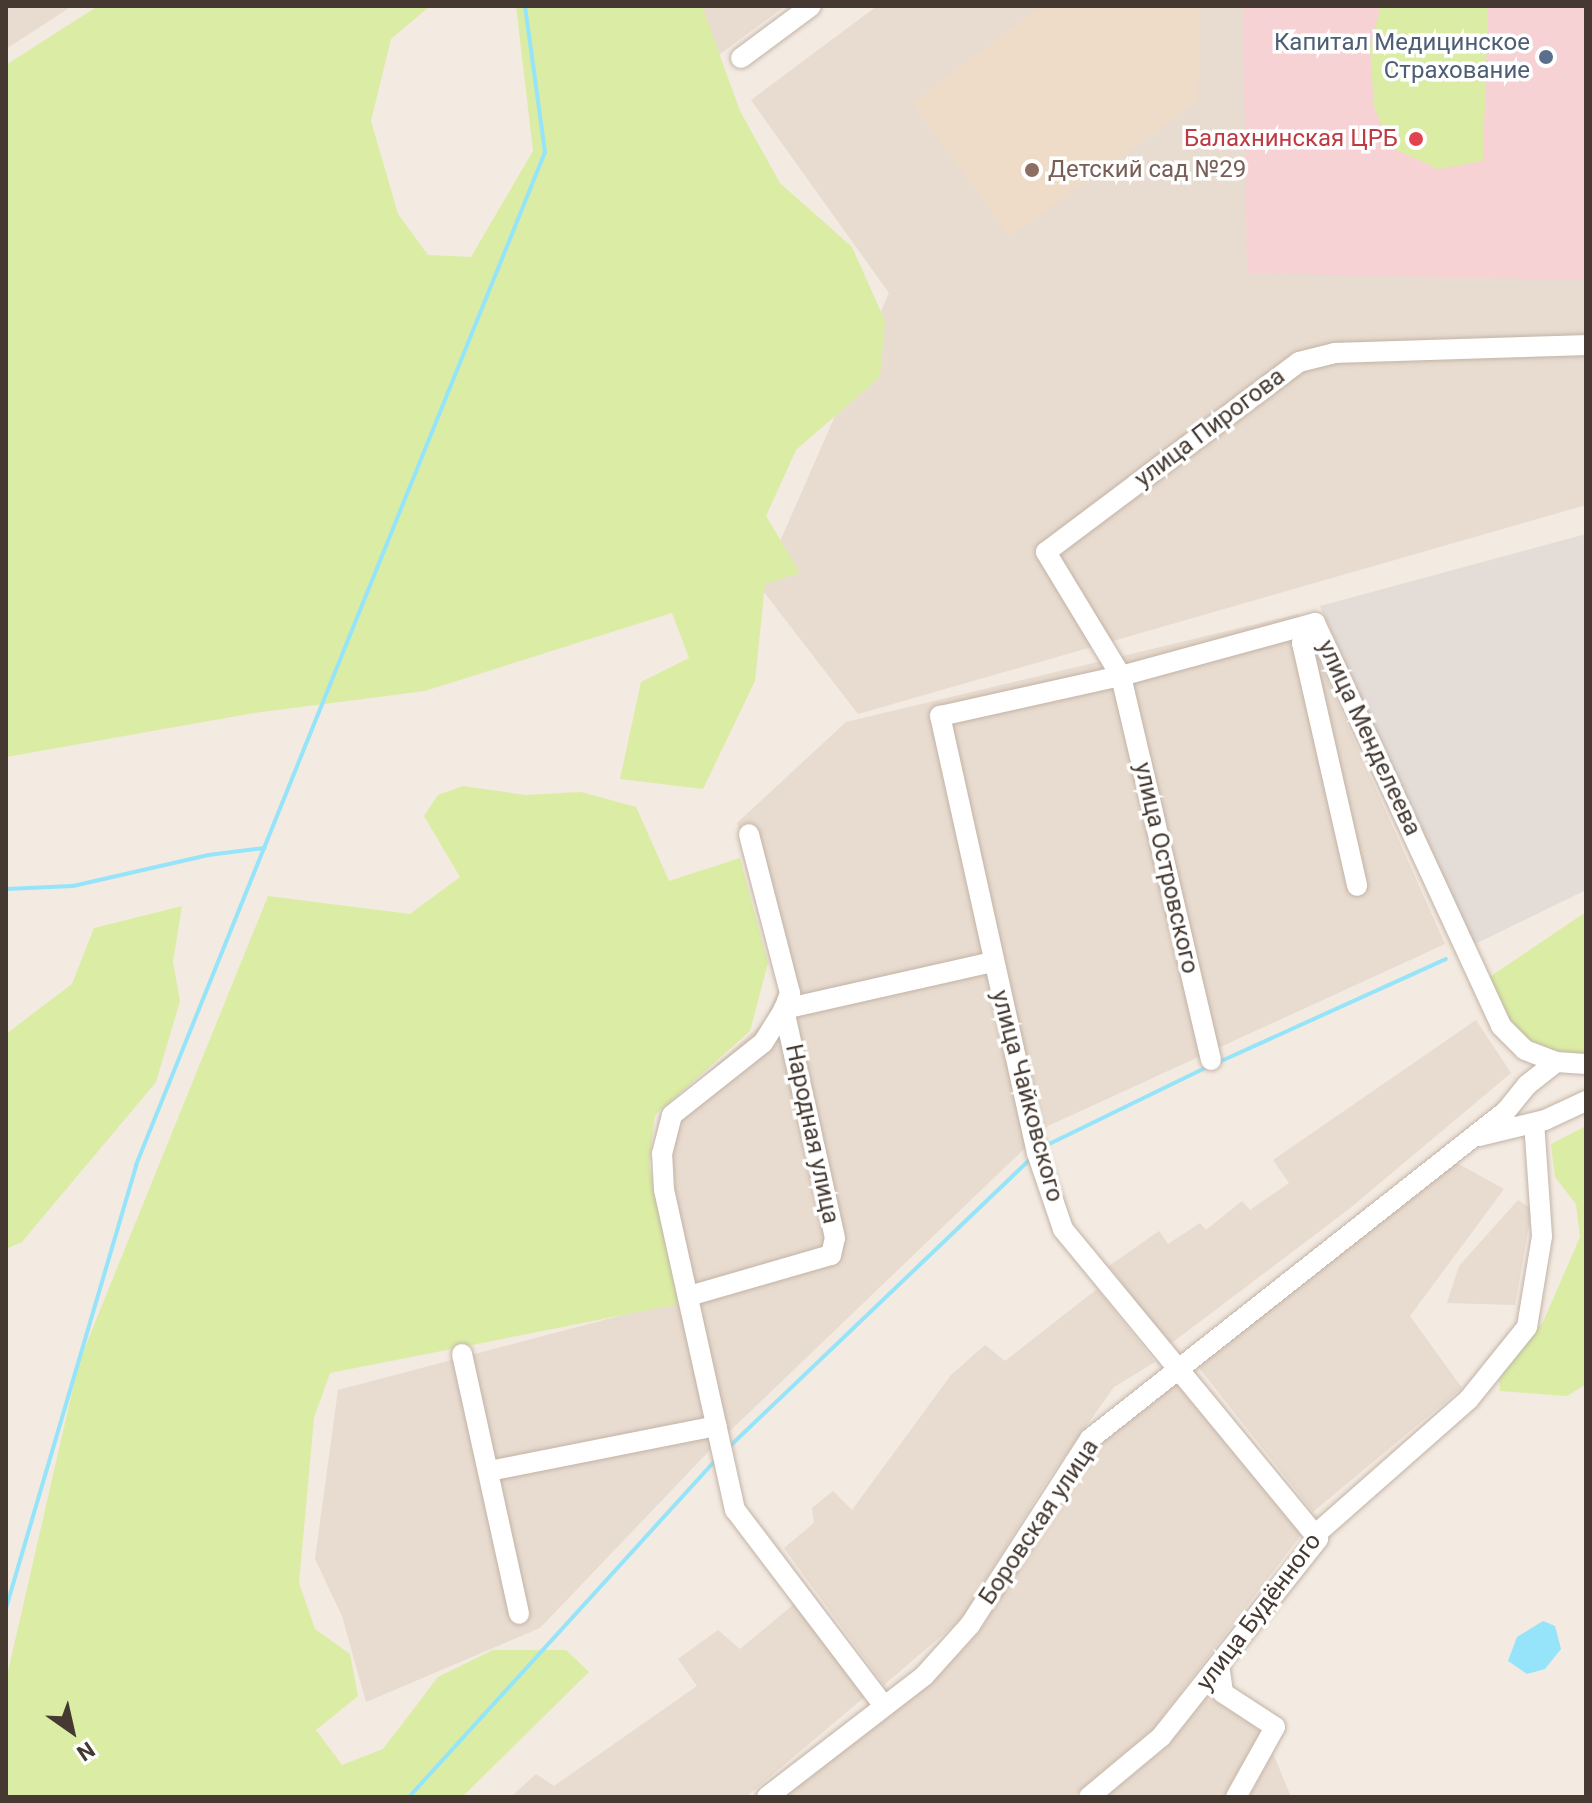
<!DOCTYPE html>
<html>
<head>
<meta charset="utf-8">
<style>
	body { margin:0 }
	#map { position:relative; width:1592px; height:1803px; overflow:hidden; background:#f3eae1; font-family:Roboto,sans-serif }
	div>[style] { position:absolute }
	[style*='--x'] { left:calc(var(--x)*1px); top:calc(var(--y)*1px); width:calc(var(--w)*1px); rotate:calc(var(--a)*1deg) }
	.residential>* { inset:0; background:#e8dbcf }
	.industrial>* { inset:0; background:#e4dcd7 }
	.education>* { inset:0; background:#eedcc9 }
	.medical>* { inset:0; background:#f6d2d5 }
	.green>* { inset:0; background:#dbeda4 }
	.water>* { inset:0; background:#95e4f9 }
	.stream>* { height:4px; margin:-2px; padding:0 2px; transform-origin:2px; border-radius:2px; background:#95e4f9 }
	.roads { filter:drop-shadow(0 0 2px #c2b3a6) drop-shadow(0 0 2px #c2b3a6) }
	.minor>* { height:20px; margin:-10px; padding:0 10px; transform-origin:10px; border-radius:10px; background:#fff }
	.dots>* { width:22px; height:22px; translate:-50% -50%; box-sizing:border-box; border:4px solid #fff; border-radius:50% }
	span { translate:-50% -50%; white-space:nowrap; text-align:center; line-height:1.15; -webkit-text-stroke:7px #fff; paint-order:stroke }
	.service-label { font-size:24px; color:#4e5e75 }
	.right { translate:-100% -50%; text-align:right }
	.health-label { font-size:24px; color:#be3a42 }
	.education-label { font-size:24px; color:#785e54 }
	.left { translate:0 -50%; text-align:left }
	.street-label { font-size:24px; color:#453931 }
	.frame { position:absolute; inset:0; border:8px solid #453931; pointer-events:none }
	.north { position:absolute; left:32px; top:1691px; width:80px; height:80px; -webkit-text-stroke:6px #fff; paint-order:stroke; rotate:146deg; font-size:22px; font-weight:700; line-height:32px; text-align:center; color:#453931 }
	.north::after { content:''; display:block; margin:auto; width:28px; height:36px; background:#453931; clip-path:polygon(50% 0,100% 100%,50% 72%,0 100%) }
</style>
</head>
<body>
<div id="map">
	<div class="residential">
		<i style="clip-path:polygon(6px 6px,72px 6px,6px 49px)"></i>
		<i style="clip-path:polygon(643px 6px,785px 6px,693px 74px)"></i>
		<i style="clip-path:polygon(877px 6px,1586px 6px,1586px 505px,858px 714px,760px 587px,889px 293px,751px 100px)"></i>
		<i style="clip-path:polygon(1298px 614px,1445px 944px,1048px 1126px,709px 1451px,540px 1628px,366px 1702px,342px 1616px,315px 1559px,338px 1390px,684px 1299px,654px 1171px,660px 1116px,764px 1022px,785px 974px,737px 823px,846px 722px)"></i>
		<i style="clip-path:polygon(1476px 1020px,1511px 1073px,1349px 1209px,1169px 1345px,1109px 1266px,1159px 1231px,1168px 1244px,1200px 1223px,1206px 1230px,1242px 1201px,1250px 1210px,1289px 1183px,1273px 1160px)"></i>
		<i style="clip-path:polygon(1457px 1163px,1504px 1189px,1410px 1316px,1462px 1388px,1313px 1512px,1196px 1364px)"></i>
		<i style="clip-path:polygon(1518px 1200px,1532px 1209px,1515px 1305px,1447px 1303px,1459px 1266px)"></i>
		<i style="clip-path:polygon(1097px 1289px,1155px 1362px,1114px 1387px,1047px 1481px,961px 1619px,884px 1685px,784px 1548px,814px 1523px,812px 1508px,833px 1491px,852px 1510px,951px 1375px,985px 1345px,1005px 1361px)"></i>
		<i style="clip-path:polygon(1175px 1382px,1301px 1535px,1153px 1729px,1072px 1797px,785px 1797px,932px 1683px,979px 1632px,1098px 1446px)"></i>
		<i style="clip-path:polygon(800px 1599px,867px 1695px,746px 1797px,511px 1797px,536px 1774px,554px 1786px,697px 1686px,678px 1659px,718px 1630px,740px 1649px)"></i>
		<i style="clip-path:polygon(1211px 1691px,1215px 1701px,1261px 1731px,1223px 1797px,1106px 1797px,1168px 1746px)"></i>
		<i style="clip-path:polygon(1273px 1753px,1291px 1797px,1249px 1797px)"></i>
	</div>
	<div class="industrial">
		<i style="clip-path:polygon(1586px 534px,1586px 890px,1471px 946px,1320px 606px)"></i>
	</div>
	<div class="education">
		<i style="clip-path:polygon(1042px 6px,1200px 6px,1198px 100px,1010px 236px,912px 103px)"></i>
	</div>
	<div class="medical">
		<i style="clip-path:polygon(1243px 6px,1586px 6px,1586px 280px,1247px 273px)"></i>
	</div>
	<div class="green">
		<i style="clip-path:polygon(98px 6px,430px 6px,391px 39px,371px 121px,398px 214px,428px 255px,471px 257px,533px 151px,516px 6px,702px 6px,740px 111px,780px 183px,852px 247px,885px 321px,880px 377px,796px 450px,766px 516px,800px 573px,765px 584px,755px 681px,703px 789px,620px 779px,641px 682px,689px 658px,672px 613px,425px 691px,254px 713px,6px 757px,6px 65px)"></i>
		<i style="clip-path:polygon(1381px 6px,1488px 6px,1483px 161px,1438px 169px,1390px 147px,1374px 106px,1370px 48px)"></i>
		<i style="clip-path:polygon(463px 786px,525px 795px,581px 792px,636px 807px,669px 881px,740px 858px,768px 963px,750px 1031px,655px 1115px,649px 1165px,679px 1304px,330px 1373px,314px 1418px,299px 1583px,315px 1629px,350px 1654px,358px 1696px,316px 1730px,342px 1765px,383px 1749px,438px 1677px,493px 1650px,566px 1650px,589px 1672px,462px 1797px,6px 1797px,6px 1680px,79px 1362px,268px 896px,410px 914px,460px 877px,424px 816px,438px 795px)"></i>
		<i style="clip-path:polygon(182px 906px,173px 962px,180px 1001px,156px 1082px,22px 1242px,6px 1249px,6px 1034px,72px 984px,94px 928px)"></i>
		<i style="clip-path:polygon(1586px 912px,1586px 1056px,1537px 1048px,1507px 1022px,1488px 978px)"></i>
		<i style="clip-path:polygon(1586px 1126px,1586px 1384px,1567px 1396px,1500px 1391px,1499px 1374px,1543px 1322px,1580px 1237px,1576px 1204px,1555px 1177px,1551px 1144px)"></i>
	</div>
	<div class="water">
		<i style="clip-path:polygon(1543px 1621px,1555px 1626px,1561px 1649px,1545px 1669px,1527px 1674px,1508px 1661px,1517px 1637px)"></i>
	</div>
	<div class="stream">
		<i style="--x:6;--y:889;--w:67;--a:-2.6"></i>
		<i style="--x:73;--y:886;--w:139;--a:-12.9"></i>
		<i style="--x:208;--y:855;--w:57;--a:-7"></i>
		<i style="--x:1219;--y:1062;--w:249;--a:-24.4"></i>
		<i style="--x:1043;--y:1147;--w:182;--a:-26"></i>
		<i style="--x:728;--y:1448;--w:419;--a:-43.7"></i>
		<i style="--x:6;--y:1608;--w:462;--a:-73.6"></i>
		<i style="--x:136;--y:1165;--w:1092;--a:-68.01"></i>
		<i style="--x:545;--y:152;--w:147;--a:-97.8"></i>
		<i style="--x:409;--y:1797;--w:456;--a:-47.7"></i>
	</div>
	<div class="roads">
		<div class="minor">
			<i style="--x:741;--y:58;--w:87;--a:-36.6"></i>
			<i style="--x:1315;--y:623;--w:444;--a:65.2"></i>
			<i style="--x:1501;--y:1026;--w:34;--a:45"></i>
			<i style="--x:1525;--y:1050;--w:33;--a:21"></i>
			<i style="--x:1315;--y:623;--w:24;--a:123"></i>
			<i style="--x:1302;--y:643;--w:249;--a:77.2"></i>
			<i style="--x:1211;--y:1060;--w:394;--a:-103.2"></i>
			<i style="--x:1121;--y:676;--w:145;--a:-121.2"></i>
			<i style="--x:1046;--y:552;--w:316;--a:-36.9"></i>
			<i style="--x:1299;--y:362;--w:37;--a:-14"></i>
			<i style="--x:1335;--y:353;--w:251;--a:-1.8"></i>
			<i style="--x:1479;--y:1136;--w:68;--a:-13.6"></i>
			<i style="--x:1545;--y:1120;--w:45;--a:-24.9"></i>
			<i style="--x:689;--y:1296;--w:148;--a:-16.1"></i>
			<i style="--x:831;--y:1255;--w:17;--a:-77"></i>
			<i style="--x:835;--y:1238;--w:235;--a:-102.6"></i>
			<i style="--x:784;--y:1009;--w:17;--a:-69"></i>
			<i style="--x:790;--y:993;--w:164;--a:-104.5"></i>
			<i style="--x:462;--y:1354;--w:266;--a:77.6"></i>
			<i style="--x:489;--y:1471;--w:232;--a:-11.2"></i>
			<i style="--x:1315;--y:1535;--w:396;--a:-129.5"></i>
			<i style="--x:1063;--y:1229;--w:80;--a:-108.9"></i>
			<i style="--x:1037;--y:1153;--w:448;--a:-102.5"></i>
			<i style="--x:940;--y:716;--w:185;--a:-12.5"></i>
			<i style="--x:1121;--y:676;--w:201;--a:-15.3"></i>
			<i style="--x:1219;--y:1664;--w:29;--a:82"></i>
			<i style="--x:1223;--y:1693;--w:62;--a:33.2"></i>
			<i style="--x:1275;--y:1727;--w:80;--a:119.1"></i>
			<i style="--x:884;--y:1706;--w:246;--a:-127.2"></i>
			<i style="--x:735;--y:1510;--w:328;--a:-102.5"></i>
			<i style="--x:664;--y:1190;--w:36;--a:-93"></i>
			<i style="--x:662;--y:1154;--w:40;--a:-75.6"></i>
			<i style="--x:672;--y:1115;--w:116;--a:-38.4"></i>
			<i style="--x:763;--y:1043;--w:40;--a:-58"></i>
			<i style="--x:784;--y:1009;--w:214;--a:-12.7"></i>
			<i style="--x:767;--y:1797;--w:198;--a:-37.6"></i>
			<i style="--x:924;--y:1676;--w:69;--a:-48"></i>
			<i style="--x:970;--y:1625;--w:221;--a:-57.2"></i>
			<i style="--x:1090;--y:1439;--w:530;--a:-38.25"></i>
			<i style="--x:1506;--y:1111;--w:33;--a:-51"></i>
			<i style="--x:1527;--y:1085;--w:37;--a:-38"></i>
			<i style="--x:1556;--y:1062;--w:30;--a:4"></i>
			<i style="--x:1089;--y:1797;--w:94;--a:-39.8"></i>
			<i style="--x:1161;--y:1737;--w:253;--a:-51.6"></i>
			<i style="--x:1318;--y:1539;--w:5;--a:-127"></i>
			<i style="--x:1315;--y:1535;--w:205;--a:-41.4"></i>
			<i style="--x:1469;--y:1399;--w:92;--a:-51.1"></i>
			<i style="--x:1527;--y:1327;--w:92;--a:-80.6"></i>
			<i style="--x:1542;--y:1236;--w:113;--a:-94"></i>
		</div>
	</div>
	<div class="dots">
		<i style="left:1546px;top:57px;background:#5c6f8a"></i>
		<i style="left:1416px;top:139px;background:#e0444e"></i>
		<i style="left:1032px;top:170px;background:#8d6e63"></i>
	</div>
	<div class="service-label">
		<span class="right" style="left:1530px;top:57px">Капитал Медицинское<br>Страхование</span>
	</div>
	<div class="health-label">
		<span class="right" style="left:1398px;top:139px">Балахнинская ЦРБ</span>
	</div>
	<div class="education-label">
		<span class="left" style="left:1048px;top:170px">Детский сад №29</span>
	</div>
	<div class="street-label">
		<span style="left:1210px;top:428px;rotate:-37deg">улица Пирогова</span>
		<span style="left:1369px;top:738px;rotate:65deg">улица Менделеева</span>
		<span style="left:1166px;top:868px;rotate:77deg">улица Островского</span>
		<span style="left:1027px;top:1096px;rotate:75deg">улица Чайковского</span>
		<span style="left:812px;top:1134px;rotate:78deg">Народная улица</span>
		<span style="left:1039px;top:1522px;rotate:-56deg">Боровская улица</span>
		<span style="left:1259px;top:1612px;rotate:-53deg">улица Будённого</span>
	</div>
	<div class="frame"></div>
	<div class="north">N</div>
</div>
</body>
</html>
